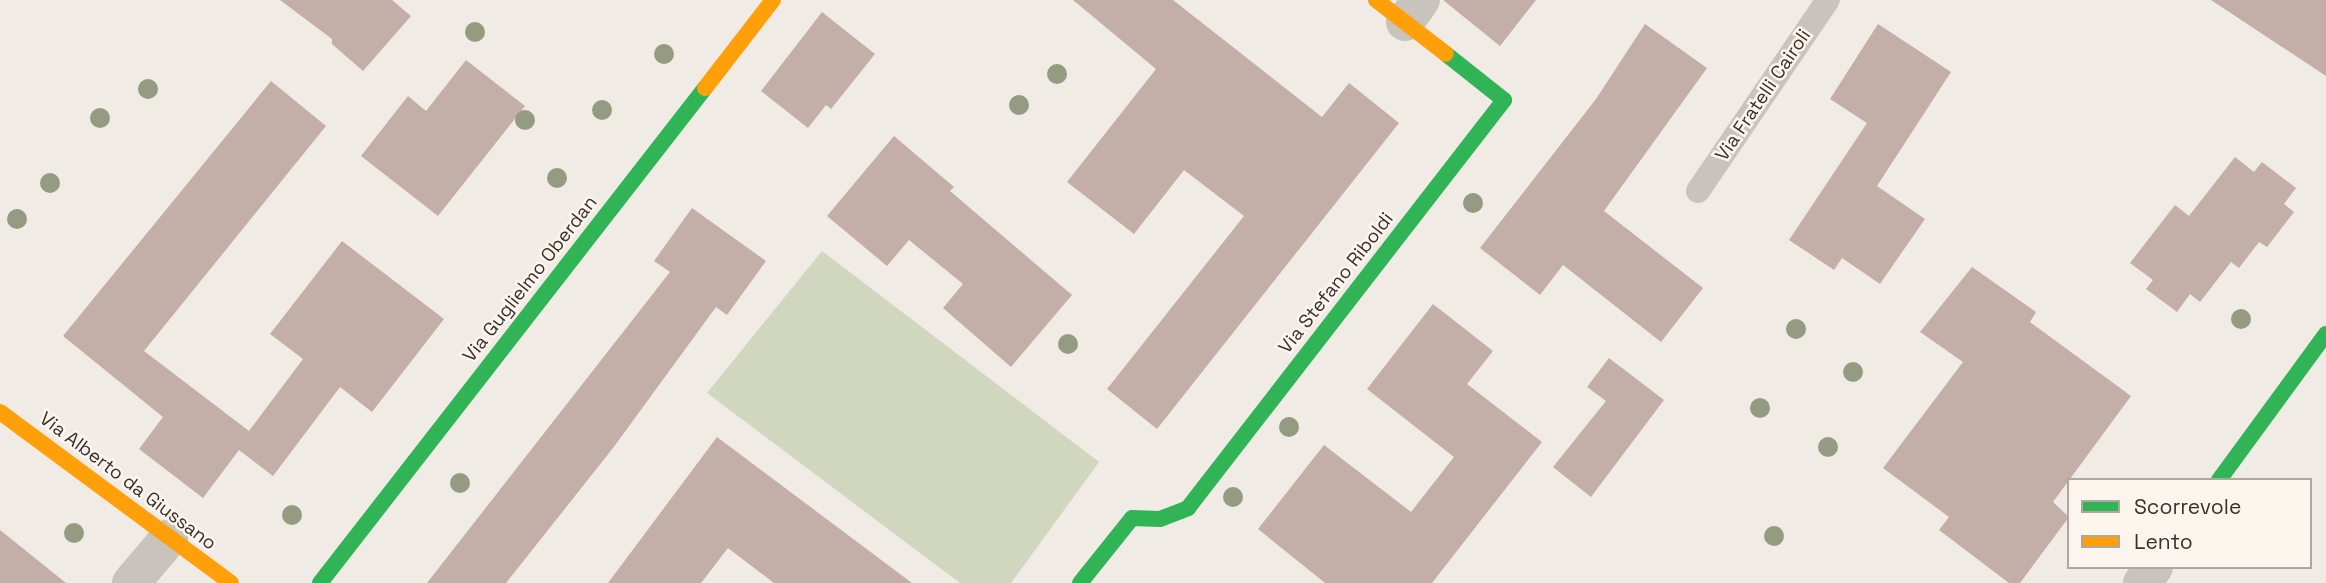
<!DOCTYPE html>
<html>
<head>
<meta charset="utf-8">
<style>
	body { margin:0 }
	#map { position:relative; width:2326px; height:583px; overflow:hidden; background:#f0ebe5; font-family:"Space Grotesk",sans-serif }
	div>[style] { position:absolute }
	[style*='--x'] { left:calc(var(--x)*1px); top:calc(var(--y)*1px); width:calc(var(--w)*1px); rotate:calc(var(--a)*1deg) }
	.green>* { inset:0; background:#d1d6bf }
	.building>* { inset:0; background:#c3afa7 }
	.lane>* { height:24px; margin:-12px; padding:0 12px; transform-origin:12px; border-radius:12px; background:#c9c3be }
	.street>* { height:38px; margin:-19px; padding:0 19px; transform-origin:19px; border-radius:19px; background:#c9c3be }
	.fast>* { height:16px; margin:-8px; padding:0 8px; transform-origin:8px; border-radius:8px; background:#30b455 }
	.slow>* { height:16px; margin:-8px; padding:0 8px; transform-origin:8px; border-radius:8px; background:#ff9f0a }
	.trees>* { width:20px; height:20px; margin:-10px; border-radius:50%; background:#959b80 }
	span { translate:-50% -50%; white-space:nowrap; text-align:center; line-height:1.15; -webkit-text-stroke:5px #fbf5ee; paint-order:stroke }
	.street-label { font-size:19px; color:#3b302b }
	.legend { position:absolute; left:2067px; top:478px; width:245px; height:91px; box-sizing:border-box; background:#fbf5ee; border:2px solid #aea6a0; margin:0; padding:9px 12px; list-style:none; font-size:21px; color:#3b302b }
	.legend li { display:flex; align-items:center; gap:14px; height:35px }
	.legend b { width:35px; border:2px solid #aea6a0 }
</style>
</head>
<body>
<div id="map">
	<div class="green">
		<i style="clip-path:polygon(822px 251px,1099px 462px,1011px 583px,960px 583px,707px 393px)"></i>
	</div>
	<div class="building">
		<i style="clip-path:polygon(280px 0,392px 0,411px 16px,363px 71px,332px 44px,332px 39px)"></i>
		<i style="clip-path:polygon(1073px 0,1173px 0,1322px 117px,1349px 83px,1399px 123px,1157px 429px,1107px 389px,1244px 216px,1184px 170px,1134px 234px,1067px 182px,1156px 69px)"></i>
		<i style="clip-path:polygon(1443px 0,1536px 0,1500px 46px)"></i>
		<i style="clip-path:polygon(2211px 0,2326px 0,2326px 76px)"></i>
		<i style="clip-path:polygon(822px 12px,875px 54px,831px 109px,826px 105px,808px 128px,761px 91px)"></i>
		<i style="clip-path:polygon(1645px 24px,1707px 68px,1604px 211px,1703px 288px,1661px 342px,1563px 265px,1540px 295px,1480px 248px,1596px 99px)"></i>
		<i style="clip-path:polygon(1878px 24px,1951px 72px,1877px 186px,1925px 219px,1880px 284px,1842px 258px,1834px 270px,1789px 240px,1867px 123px,1830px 99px)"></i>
		<i style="clip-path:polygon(466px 60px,525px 106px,438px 216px,361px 156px,408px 96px,426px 111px)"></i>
		<i style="clip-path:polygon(271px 81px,326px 126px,144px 351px,249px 431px,303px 359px,270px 334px,342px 241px,444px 319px,372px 412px,340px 387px,273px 476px,239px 450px,203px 498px,139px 449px,163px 417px,63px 336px)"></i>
		<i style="clip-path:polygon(894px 136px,954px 187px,950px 191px,1072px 295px,1011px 367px,943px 308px,963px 284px,909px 240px,887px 266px,827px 216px)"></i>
		<i style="clip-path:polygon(2235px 157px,2254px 172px,2262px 162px,2296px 188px,2284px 204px,2294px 212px,2267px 247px,2259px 242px,2239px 268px,2231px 262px,2200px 302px,2190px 294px,2177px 312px,2146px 289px,2153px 280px,2130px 263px,2175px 205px,2189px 216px)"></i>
		<i style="clip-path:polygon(692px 208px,766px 261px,727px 315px,716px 307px,613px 448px,506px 583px,427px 583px,670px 272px,654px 261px)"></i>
		<i style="clip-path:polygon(1972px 267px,2036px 312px,2030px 322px,2131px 396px,2053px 502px,2069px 517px,2020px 583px,2009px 583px,1939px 530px,1949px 517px,1883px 468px,1963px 362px,1920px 332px)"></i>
		<i style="clip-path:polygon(1433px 304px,1493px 351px,1467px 384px,1542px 442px,1432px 583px,1325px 583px,1258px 529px,1324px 445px,1411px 512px,1454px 457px,1367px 389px)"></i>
		<i style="clip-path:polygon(1609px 358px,1664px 400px,1591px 497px,1553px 467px,1606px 401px,1587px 387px)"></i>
		<i style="clip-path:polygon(717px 437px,912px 583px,774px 583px,728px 548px,701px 583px,608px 583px)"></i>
		<i style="clip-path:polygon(0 530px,66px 583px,0 583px)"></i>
	</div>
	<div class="lane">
		<i style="--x:1698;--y:191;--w:231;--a:-55.8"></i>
	</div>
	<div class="street">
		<i style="--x:1405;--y:22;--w:27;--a:-54"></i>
		<i style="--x:131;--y:583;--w:59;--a:-49.8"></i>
		<i style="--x:2142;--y:583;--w:20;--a:-53"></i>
	</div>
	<div class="fast">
		<i style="--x:2219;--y:480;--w:181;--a:-53.8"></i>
		<i style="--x:320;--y:583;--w:627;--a:-52.13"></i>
		<i style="--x:1080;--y:583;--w:83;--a:-51.3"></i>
		<i style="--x:1132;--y:518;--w:28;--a:2"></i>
		<i style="--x:1160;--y:519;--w:30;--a:-21"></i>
		<i style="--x:1188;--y:508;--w:516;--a:-52.24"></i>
		<i style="--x:1504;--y:100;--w:74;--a:-141.6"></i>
	</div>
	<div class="slow">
		<i style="--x:1376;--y:0;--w:88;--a:37.6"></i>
		<i style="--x:705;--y:88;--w:111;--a:-52.3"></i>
		<i style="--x:0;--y:412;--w:287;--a:36.5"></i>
	</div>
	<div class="trees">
		<i style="left:475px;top:32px"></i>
		<i style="left:664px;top:54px"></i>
		<i style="left:1057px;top:74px"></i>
		<i style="left:148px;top:89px"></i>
		<i style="left:1019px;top:105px"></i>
		<i style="left:602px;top:110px"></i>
		<i style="left:100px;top:118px"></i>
		<i style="left:525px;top:120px"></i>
		<i style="left:557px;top:178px"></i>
		<i style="left:50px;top:183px"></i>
		<i style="left:1473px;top:203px"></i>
		<i style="left:17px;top:219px"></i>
		<i style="left:2241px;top:319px"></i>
		<i style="left:1796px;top:329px"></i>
		<i style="left:1068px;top:344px"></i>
		<i style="left:1853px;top:372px"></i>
		<i style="left:1760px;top:408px"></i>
		<i style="left:1289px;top:427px"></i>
		<i style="left:1828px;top:447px"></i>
		<i style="left:460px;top:483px"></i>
		<i style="left:1233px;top:497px"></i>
		<i style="left:292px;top:515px"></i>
		<i style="left:74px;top:533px"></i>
		<i style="left:1774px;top:536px"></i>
	</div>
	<div class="street-label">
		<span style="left:1763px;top:95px;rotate:-56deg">Via Fratelli Cairoli</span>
		<span style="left:530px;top:279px;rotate:-52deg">Via Guglielmo Oberdan</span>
		<span style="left:1336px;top:283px;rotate:-52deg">Via Stefano Riboldi</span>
		<span style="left:128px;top:481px;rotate:37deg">Via Alberto da Giussano</span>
	</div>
	<ul class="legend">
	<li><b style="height:9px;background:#30b455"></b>Scorrevole</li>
	<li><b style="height:9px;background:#ff9f0a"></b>Lento</li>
	</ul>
</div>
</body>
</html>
